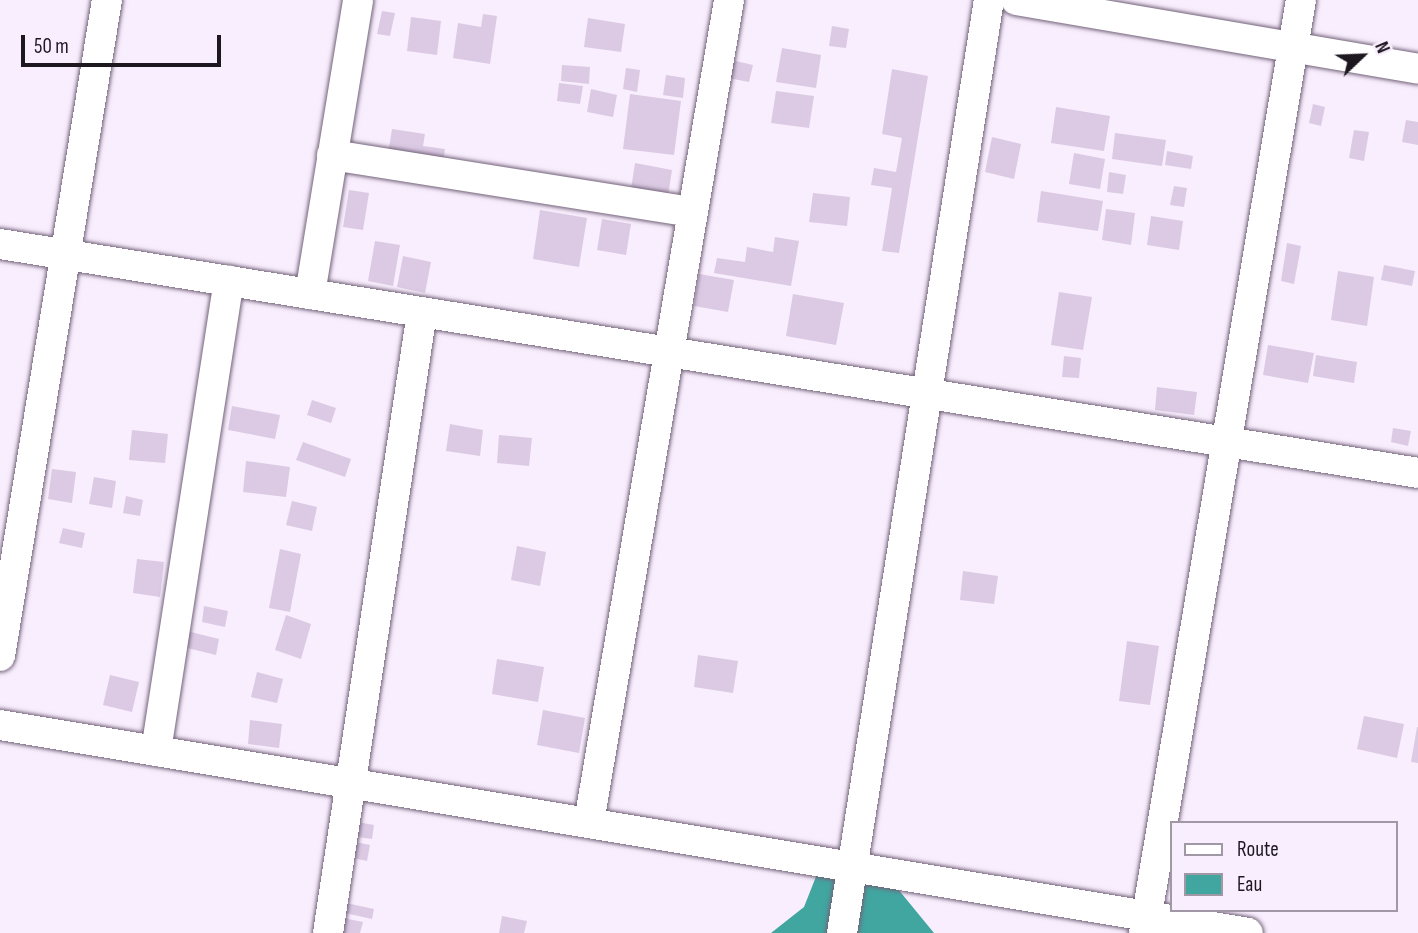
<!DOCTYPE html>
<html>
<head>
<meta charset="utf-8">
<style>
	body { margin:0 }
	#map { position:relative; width:1418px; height:933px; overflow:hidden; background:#f9eefe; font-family:"Sofia Sans Condensed",sans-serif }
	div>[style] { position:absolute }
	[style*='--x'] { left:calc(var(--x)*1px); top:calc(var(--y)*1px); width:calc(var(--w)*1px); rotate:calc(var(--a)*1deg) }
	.water>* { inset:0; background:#41a6a0 }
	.building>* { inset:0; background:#dccae4 }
	.roads { filter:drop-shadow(0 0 2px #726279) drop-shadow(0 0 2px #726279) }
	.street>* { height:30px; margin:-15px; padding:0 15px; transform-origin:15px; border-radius:15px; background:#fff }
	span { translate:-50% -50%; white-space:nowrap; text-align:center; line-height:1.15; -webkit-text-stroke:7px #f9eefe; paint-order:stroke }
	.legend { position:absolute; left:1170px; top:821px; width:228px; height:91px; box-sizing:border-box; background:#f9eefe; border:2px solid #a198a5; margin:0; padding:9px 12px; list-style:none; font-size:21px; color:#1d1720 }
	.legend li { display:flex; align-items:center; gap:14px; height:35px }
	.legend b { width:35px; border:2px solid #a198a5 }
	.north { position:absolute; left:1327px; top:21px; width:70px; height:70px; -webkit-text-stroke:5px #f9eefe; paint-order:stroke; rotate:67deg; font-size:19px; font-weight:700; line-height:28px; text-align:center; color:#1d1720 }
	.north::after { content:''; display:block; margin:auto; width:24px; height:32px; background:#1d1720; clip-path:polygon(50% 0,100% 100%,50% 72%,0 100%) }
	.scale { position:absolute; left:21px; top:35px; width:200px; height:32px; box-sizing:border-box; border:4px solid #1d1720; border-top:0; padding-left:9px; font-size:21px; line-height:24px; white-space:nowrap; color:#1d1720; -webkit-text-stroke:5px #f9eefe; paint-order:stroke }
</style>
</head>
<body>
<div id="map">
	<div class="water">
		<i style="clip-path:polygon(817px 874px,893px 883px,934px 933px,771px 933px,804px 907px)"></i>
	</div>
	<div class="building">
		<i style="clip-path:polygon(382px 11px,395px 13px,390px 36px,377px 34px)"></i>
		<i style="clip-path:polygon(483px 14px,497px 16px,490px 64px,453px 58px,458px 23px,481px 27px)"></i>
		<i style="clip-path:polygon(411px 17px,441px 21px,437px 55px,407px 51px)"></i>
		<i style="clip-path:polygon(588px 18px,625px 24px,621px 52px,584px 47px)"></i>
		<i style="clip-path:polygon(832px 26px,849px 29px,846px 48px,829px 46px)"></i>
		<i style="clip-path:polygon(782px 48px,821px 55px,816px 88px,776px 82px)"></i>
		<i style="clip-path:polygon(727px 59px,753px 65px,749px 82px,723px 77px)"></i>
		<i style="clip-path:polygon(562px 65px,590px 67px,589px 84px,561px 81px)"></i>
		<i style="clip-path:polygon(626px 68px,640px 70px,637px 92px,623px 89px)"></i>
		<i style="clip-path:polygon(892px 69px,928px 76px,899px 253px,882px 251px,892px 188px,871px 185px,874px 168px,896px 172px,902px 138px,882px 134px)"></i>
		<i style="clip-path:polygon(666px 75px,685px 78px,683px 98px,663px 95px)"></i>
		<i style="clip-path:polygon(559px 83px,583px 86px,580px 104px,557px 101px)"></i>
		<i style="clip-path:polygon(591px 89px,617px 95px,613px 117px,587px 112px)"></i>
		<i style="clip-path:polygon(776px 91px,814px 96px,809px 128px,771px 123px)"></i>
		<i style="clip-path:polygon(630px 94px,681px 101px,674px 155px,623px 149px)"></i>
		<i style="clip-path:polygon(1313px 104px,1325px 107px,1321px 126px,1309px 123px)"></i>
		<i style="clip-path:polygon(1056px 107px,1110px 116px,1104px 151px,1051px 143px)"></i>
		<i style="clip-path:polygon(1406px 120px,1418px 122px,1418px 145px,1402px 142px)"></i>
		<i style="clip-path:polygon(392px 129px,425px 134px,423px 146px,445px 149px,443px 163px,388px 154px)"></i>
		<i style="clip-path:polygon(1354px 130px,1369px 132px,1364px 161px,1349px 158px)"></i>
		<i style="clip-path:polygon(1115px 133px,1166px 140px,1162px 166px,1112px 159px)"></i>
		<i style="clip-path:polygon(992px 137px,1021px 144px,1014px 179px,985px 172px)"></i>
		<i style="clip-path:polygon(1167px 151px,1193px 156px,1191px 169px,1165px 165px)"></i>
		<i style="clip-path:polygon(1074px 153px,1105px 159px,1100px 189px,1069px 184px)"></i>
		<i style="clip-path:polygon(635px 163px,672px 170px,668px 196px,631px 189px)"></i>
		<i style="clip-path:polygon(1109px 172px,1126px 175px,1123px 194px,1107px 192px)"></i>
		<i style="clip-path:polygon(1174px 186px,1187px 188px,1184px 207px,1170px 205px)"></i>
		<i style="clip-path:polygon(349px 190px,369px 193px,363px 230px,343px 227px)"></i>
		<i style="clip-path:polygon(1041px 191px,1103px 201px,1098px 231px,1037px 222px)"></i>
		<i style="clip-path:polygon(813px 193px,850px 197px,847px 226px,809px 222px)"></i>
		<i style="clip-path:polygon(1106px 209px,1135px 213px,1131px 245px,1102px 240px)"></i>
		<i style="clip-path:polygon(540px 210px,587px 218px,579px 267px,533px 259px)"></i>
		<i style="clip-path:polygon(1151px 216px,1183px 221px,1179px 250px,1147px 245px)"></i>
		<i style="clip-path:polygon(602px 219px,631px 224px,626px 255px,597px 250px)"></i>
		<i style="clip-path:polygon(775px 237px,799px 241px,791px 286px,714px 273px,717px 258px,745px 262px,747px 247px,773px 252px)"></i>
		<i style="clip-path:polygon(375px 241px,400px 245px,393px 286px,368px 281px)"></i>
		<i style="clip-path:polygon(1287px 243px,1301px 246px,1294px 284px,1281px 281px)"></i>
		<i style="clip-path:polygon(403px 256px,431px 262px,425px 293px,397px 287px)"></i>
		<i style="clip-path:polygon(1384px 265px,1415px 271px,1412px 286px,1381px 280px)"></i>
		<i style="clip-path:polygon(1338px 271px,1374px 277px,1367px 326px,1331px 320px)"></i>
		<i style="clip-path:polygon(699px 274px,734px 280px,728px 312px,694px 306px)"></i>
		<i style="clip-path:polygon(1059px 292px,1092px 297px,1083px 350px,1051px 345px)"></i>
		<i style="clip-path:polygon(793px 294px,844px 303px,836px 345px,786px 336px)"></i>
		<i style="clip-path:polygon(1268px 345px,1314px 353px,1308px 383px,1263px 375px)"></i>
		<i style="clip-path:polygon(1316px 355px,1357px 362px,1354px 383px,1313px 376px)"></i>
		<i style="clip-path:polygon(1064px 356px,1081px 358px,1079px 378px,1062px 377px)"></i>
		<i style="clip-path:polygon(1157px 387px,1197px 392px,1194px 415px,1155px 410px)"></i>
		<i style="clip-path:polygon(312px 400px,336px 408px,331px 423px,307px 415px)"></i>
		<i style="clip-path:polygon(232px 406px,280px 415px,275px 439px,228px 430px)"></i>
		<i style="clip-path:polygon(450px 424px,483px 430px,480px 456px,446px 451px)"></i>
		<i style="clip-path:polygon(1393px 428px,1411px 431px,1408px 446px,1391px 442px)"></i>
		<i style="clip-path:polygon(132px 430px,168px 434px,165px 463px,129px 460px)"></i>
		<i style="clip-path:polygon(499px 435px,532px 438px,529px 466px,497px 463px)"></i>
		<i style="clip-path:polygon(303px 442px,351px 459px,345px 477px,296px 460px)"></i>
		<i style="clip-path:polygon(246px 461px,290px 467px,286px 497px,243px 492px)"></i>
		<i style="clip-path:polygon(52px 469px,76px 472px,72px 503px,48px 499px)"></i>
		<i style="clip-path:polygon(94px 477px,116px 481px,112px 508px,89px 504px)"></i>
		<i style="clip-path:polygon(126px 496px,143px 500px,140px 516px,123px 513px)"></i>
		<i style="clip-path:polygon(292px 501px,317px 507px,312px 531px,286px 525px)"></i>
		<i style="clip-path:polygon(63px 528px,85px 533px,82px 548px,59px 543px)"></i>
		<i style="clip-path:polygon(517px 546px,546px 552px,540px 586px,511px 580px)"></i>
		<i style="clip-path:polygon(280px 549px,301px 554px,290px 612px,269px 608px)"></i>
		<i style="clip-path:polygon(137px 559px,164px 562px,160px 597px,133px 593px)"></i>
		<i style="clip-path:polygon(963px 571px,998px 576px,994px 604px,960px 600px)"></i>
		<i style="clip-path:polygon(204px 606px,228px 611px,225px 627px,202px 622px)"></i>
		<i style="clip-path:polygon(286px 615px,311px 624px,301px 659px,275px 650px)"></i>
		<i style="clip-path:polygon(183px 630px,219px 639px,216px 655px,179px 646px)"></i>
		<i style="clip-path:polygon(1127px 641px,1159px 646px,1150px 705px,1119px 701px)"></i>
		<i style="clip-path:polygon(698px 655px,738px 661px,733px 693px,694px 687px)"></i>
		<i style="clip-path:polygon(497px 659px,544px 667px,538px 702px,492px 694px)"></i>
		<i style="clip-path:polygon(257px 672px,283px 679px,277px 703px,251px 697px)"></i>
		<i style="clip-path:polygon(110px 675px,139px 682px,132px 712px,103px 705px)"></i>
		<i style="clip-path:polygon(543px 710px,585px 718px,579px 753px,537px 745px)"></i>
		<i style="clip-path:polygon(1364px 716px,1404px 724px,1397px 758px,1357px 749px)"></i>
		<i style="clip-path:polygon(250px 720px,282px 724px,279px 748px,248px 744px)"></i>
		<i style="clip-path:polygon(1417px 727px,1418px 727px,1418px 763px,1411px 762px)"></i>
		<i style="clip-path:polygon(352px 821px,374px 825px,372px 839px,350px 836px)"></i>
		<i style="clip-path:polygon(355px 842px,370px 845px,367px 861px,353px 858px)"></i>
		<i style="clip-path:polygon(346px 903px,374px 909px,372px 919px,345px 913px)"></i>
		<i style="clip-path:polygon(502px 916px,527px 921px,524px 933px,499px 933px)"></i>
		<i style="clip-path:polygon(343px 918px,363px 922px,360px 933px,340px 933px)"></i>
	</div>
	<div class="roads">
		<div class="street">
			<i style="--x:1016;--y:0;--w:408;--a:9.7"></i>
			<i style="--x:332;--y:155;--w:365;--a:9"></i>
			<i style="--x:0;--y:244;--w:1436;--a:9.17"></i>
			<i style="--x:310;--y:294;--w:298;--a:-80.7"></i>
			<i style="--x:0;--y:656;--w:665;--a:-80.74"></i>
			<i style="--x:0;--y:725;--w:1265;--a:9.46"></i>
			<i style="--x:156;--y:751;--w:476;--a:-81.2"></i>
			<i style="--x:589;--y:822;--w:834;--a:-80.33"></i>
			<i style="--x:328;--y:933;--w:628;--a:-81.39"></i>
			<i style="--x:842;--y:933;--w:945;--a:-81.05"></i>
			<i style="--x:1144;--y:933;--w:946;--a:-80.45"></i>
		</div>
	</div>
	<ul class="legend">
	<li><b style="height:9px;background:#fff"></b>Route</li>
	<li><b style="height:19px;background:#41a6a0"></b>Eau</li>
	</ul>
	<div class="north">N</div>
	<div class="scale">50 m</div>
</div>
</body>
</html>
